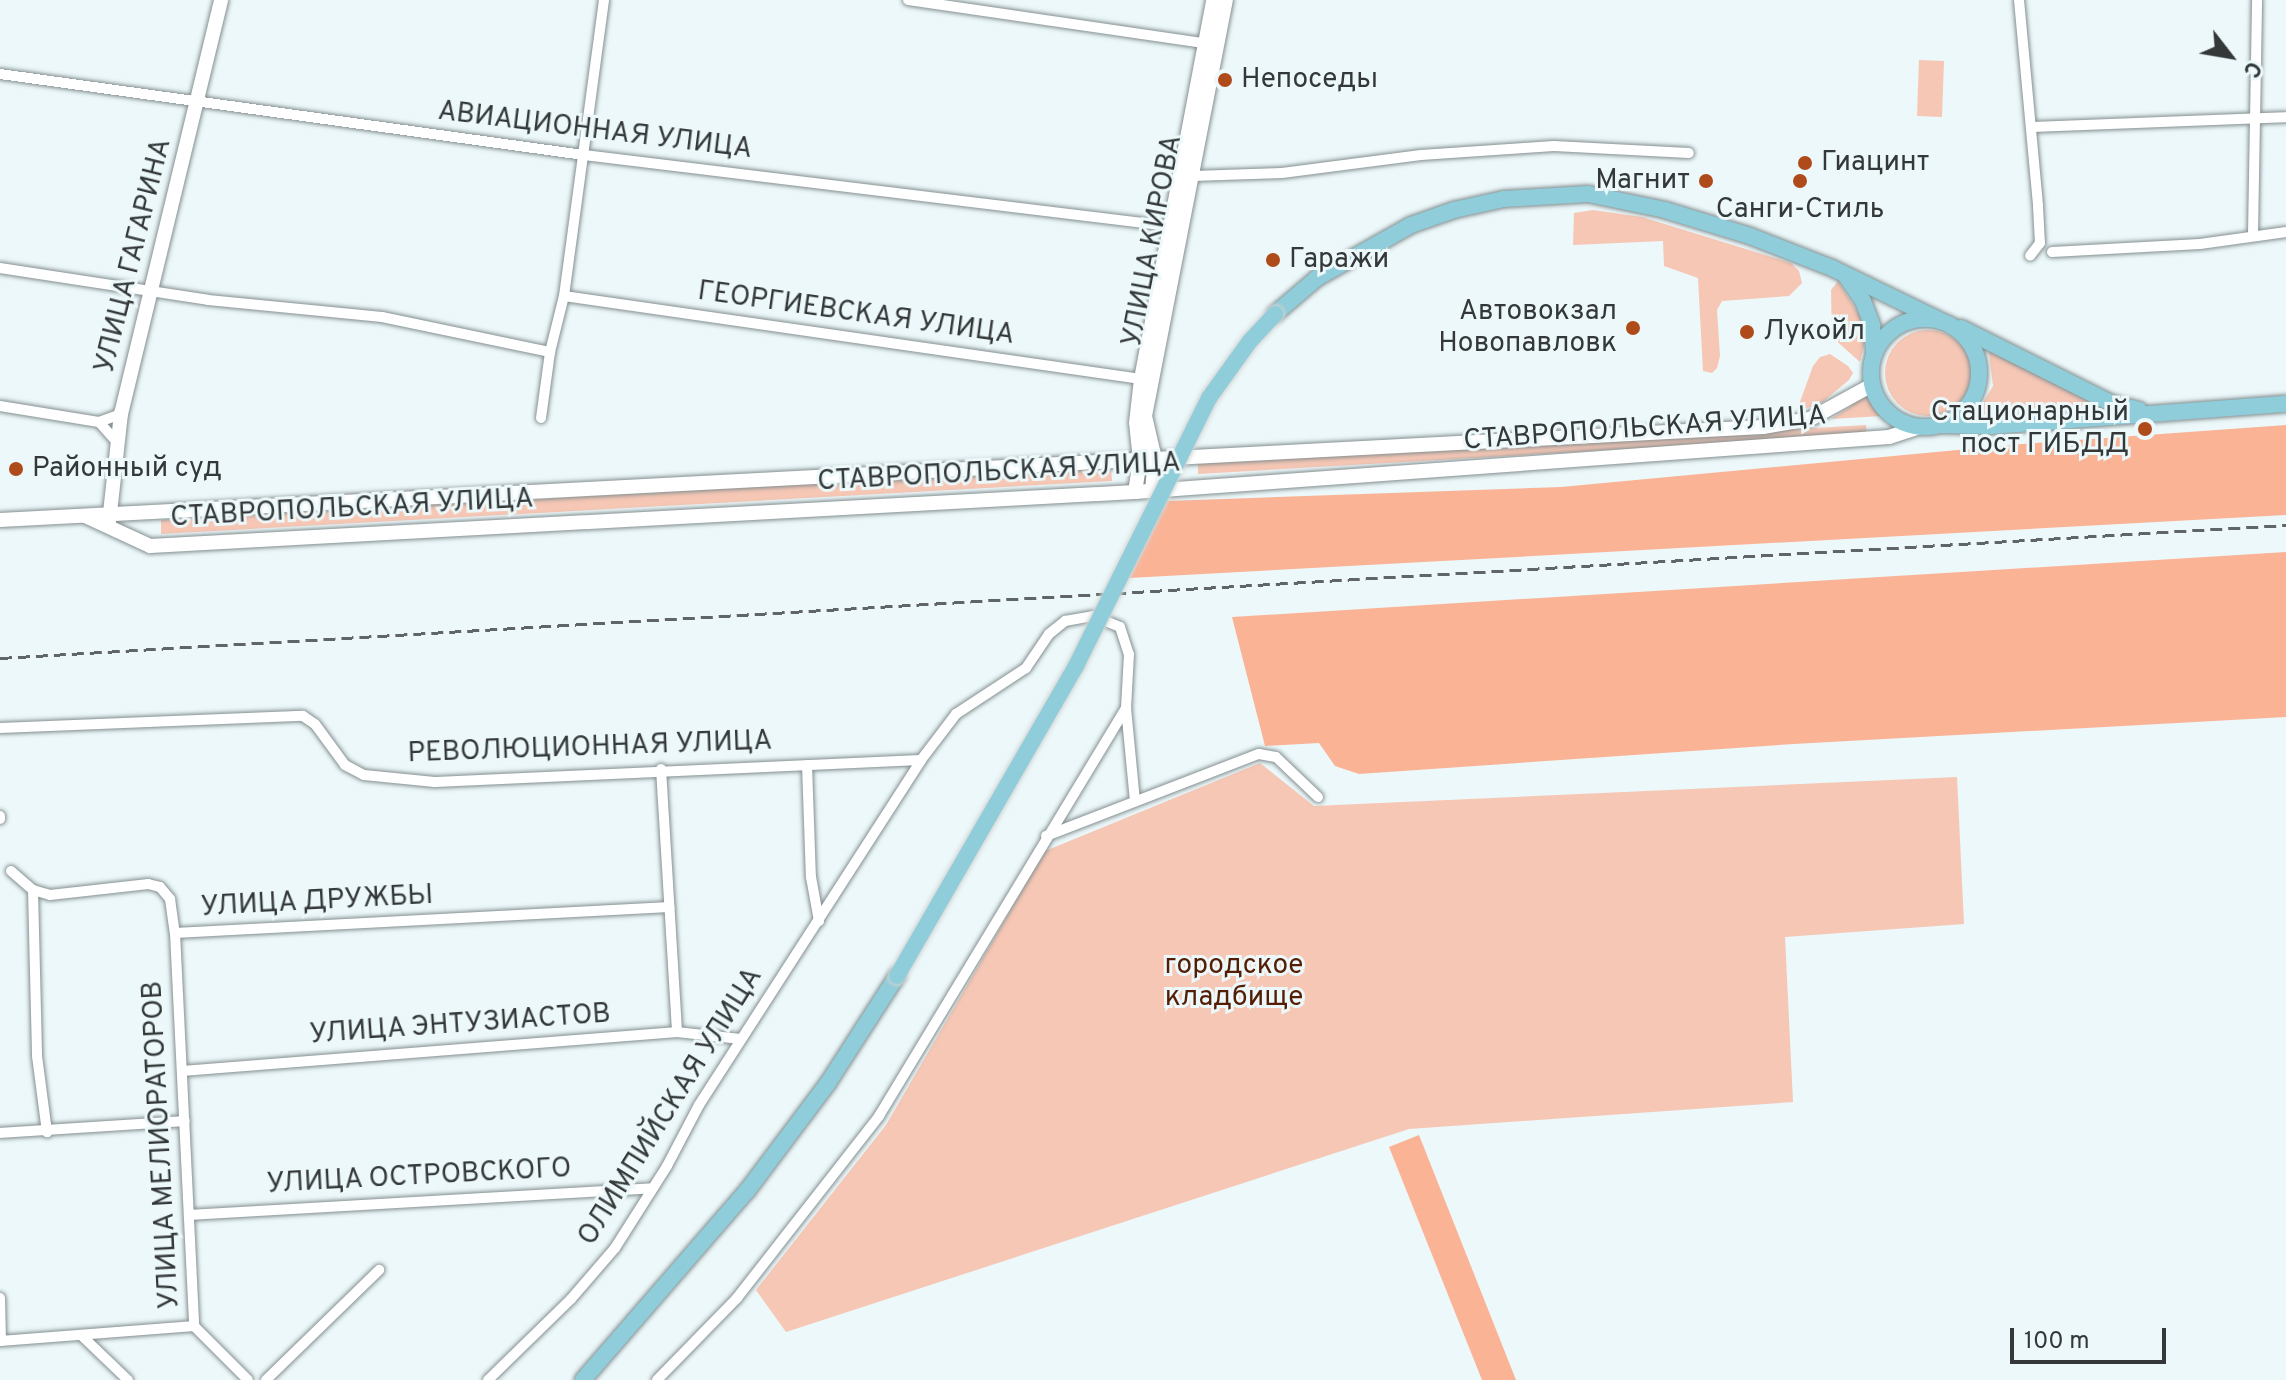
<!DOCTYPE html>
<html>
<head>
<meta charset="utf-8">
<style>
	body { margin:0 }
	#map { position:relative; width:2286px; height:1380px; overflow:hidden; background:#ecf8fa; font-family:Overpass,sans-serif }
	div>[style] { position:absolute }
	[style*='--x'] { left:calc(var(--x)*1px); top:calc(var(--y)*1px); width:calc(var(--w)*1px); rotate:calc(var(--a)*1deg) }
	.green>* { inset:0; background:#f6c7b5 }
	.round { border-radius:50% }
	.forest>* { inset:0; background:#fbb396 }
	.roads { filter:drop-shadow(0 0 2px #858f91) drop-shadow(0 0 2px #858f91) }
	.street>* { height:10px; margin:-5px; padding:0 5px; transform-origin:5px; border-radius:5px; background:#fff }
	.secondary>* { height:14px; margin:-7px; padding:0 7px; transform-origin:7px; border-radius:7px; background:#fff }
	.primary>* { height:16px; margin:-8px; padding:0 8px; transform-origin:8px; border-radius:8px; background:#8ecdd9 }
	.primary>.ring { margin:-8px; padding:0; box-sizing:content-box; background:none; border:16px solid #8ecdd9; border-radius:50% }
	.rail>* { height:3px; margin-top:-1.5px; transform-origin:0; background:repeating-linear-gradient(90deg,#606667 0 12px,transparent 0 18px) }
	.bridges { filter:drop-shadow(0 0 2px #d2d3d3) drop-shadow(0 0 2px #d2d3d3) }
	.primary-bridge>* { height:16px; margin:-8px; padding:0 8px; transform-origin:8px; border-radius:8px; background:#8ecdd9 }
	.dots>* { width:22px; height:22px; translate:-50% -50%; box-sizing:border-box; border:4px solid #ecf8fa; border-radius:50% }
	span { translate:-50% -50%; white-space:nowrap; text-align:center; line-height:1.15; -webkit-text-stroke:6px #ecf8fa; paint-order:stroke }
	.poi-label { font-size:28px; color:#343839 }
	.left { translate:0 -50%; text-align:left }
	.right { translate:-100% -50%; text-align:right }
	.street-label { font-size:28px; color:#343839 }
	.park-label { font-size:28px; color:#541e04 }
	.north { position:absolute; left:2190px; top:16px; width:80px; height:80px; -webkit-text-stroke:6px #ecf8fa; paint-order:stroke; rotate:121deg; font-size:22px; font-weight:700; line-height:32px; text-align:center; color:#343839 }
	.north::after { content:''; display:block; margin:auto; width:28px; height:36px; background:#343839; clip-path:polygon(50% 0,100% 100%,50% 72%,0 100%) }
	.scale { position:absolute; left:2010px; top:1328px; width:156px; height:36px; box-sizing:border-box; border:4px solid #343839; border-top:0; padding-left:10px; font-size:24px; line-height:28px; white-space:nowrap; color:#343839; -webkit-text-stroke:6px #ecf8fa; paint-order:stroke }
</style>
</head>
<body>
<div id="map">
	<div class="green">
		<i style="clip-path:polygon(1919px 60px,1944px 61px,1942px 117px,1917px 116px)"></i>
		<i style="clip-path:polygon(1593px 210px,1642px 217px,1791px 263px,1799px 271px,1802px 283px,1789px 296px,1722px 301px,1717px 310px,1720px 356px,1717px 368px,1712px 373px,1703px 371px,1698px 278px,1664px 266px,1663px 241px,1573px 245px,1574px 213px)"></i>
		<i style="clip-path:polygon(1838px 281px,1864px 322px,1866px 337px,1860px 362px,1832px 337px,1831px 290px)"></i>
		<i class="round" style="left:1885px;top:330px;width:86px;height:86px"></i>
		<i style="clip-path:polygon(1993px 349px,2093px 399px,2092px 405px,1983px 414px,1979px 409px,1993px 386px,1989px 353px)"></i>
		<i style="clip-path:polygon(1830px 354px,1848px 366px,1853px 373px,1849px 380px,1819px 405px,1797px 410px,1813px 366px,1820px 357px)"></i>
		<i style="clip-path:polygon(1865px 390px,1882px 416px,1831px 419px,1851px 406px)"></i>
		<i style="clip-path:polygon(1866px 425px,1867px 435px,1198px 474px,1198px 464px)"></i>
		<i style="clip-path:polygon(1111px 467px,1112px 481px,161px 534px,161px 520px)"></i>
		<i style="clip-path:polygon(1260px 763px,1314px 806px,1957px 777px,1964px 924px,1785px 937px,1793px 1102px,1409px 1129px,786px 1332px,756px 1290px,886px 1125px,1045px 851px)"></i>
	</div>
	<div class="forest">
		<i style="clip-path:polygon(2286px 425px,2286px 515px,1129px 578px,1167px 501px,1561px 487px,2022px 444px)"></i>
		<i style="clip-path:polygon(2286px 552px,2286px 717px,1794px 744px,1359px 774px,1335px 766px,1319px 743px,1265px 746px,1232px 617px)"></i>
		<i style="clip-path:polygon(1419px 1135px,1516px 1380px,1482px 1380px,1389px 1147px)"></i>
	</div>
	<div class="roads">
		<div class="street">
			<i style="--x:908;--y:0;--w:306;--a:8.3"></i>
			<i style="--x:2019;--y:0;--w:207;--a:84.7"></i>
			<i style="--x:2038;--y:206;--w:37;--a:87"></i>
			<i style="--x:2040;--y:243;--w:16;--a:128"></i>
			<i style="--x:0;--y:74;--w:590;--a:7.9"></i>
			<i style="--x:584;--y:155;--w:596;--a:6.93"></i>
			<i style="--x:2031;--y:127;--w:255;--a:-2.2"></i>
			<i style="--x:1193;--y:176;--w:89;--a:-1.9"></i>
			<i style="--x:1282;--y:173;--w:140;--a:-7.4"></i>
			<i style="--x:1421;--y:155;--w:133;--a:-3.9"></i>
			<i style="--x:1554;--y:146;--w:135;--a:3"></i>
			<i style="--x:2253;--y:234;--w:234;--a:-89"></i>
			<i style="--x:2052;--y:252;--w:148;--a:-3.1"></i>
			<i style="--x:2200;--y:244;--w:87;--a:-7.9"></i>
			<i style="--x:0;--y:268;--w:210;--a:8.7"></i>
			<i style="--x:208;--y:300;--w:175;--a:5.6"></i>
			<i style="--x:382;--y:317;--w:172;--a:11.8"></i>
			<i style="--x:564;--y:296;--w:583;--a:8.19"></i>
			<i style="--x:0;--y:406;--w:100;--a:9.2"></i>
			<i style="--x:99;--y:422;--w:23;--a:-20"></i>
			<i style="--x:541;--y:418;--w:67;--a:-82.2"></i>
			<i style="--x:550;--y:352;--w:58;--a:-76"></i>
			<i style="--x:564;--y:296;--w:299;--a:-82.3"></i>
			<i style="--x:99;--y:422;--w:25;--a:48"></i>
			<i style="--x:0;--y:728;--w:303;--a:-2.3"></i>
			<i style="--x:303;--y:716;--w:14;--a:34"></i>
			<i style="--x:315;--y:724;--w:51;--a:53.8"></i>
			<i style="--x:345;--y:765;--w:21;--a:28"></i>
			<i style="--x:364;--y:775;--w:71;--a:5.6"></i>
			<i style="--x:435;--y:782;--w:486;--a:-2.6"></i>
			<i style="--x:807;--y:765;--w:112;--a:88"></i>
			<i style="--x:811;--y:877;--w:45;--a:79.7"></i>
			<i style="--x:661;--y:769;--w:263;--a:86.5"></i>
			<i style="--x:0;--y:816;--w:3;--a:90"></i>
			<i style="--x:1046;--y:836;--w:228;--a:-21.1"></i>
			<i style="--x:1259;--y:754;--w:17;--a:10"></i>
			<i style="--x:1276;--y:757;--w:58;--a:43.6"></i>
			<i style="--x:11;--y:871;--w:29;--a:41"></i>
			<i style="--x:33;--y:890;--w:18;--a:16"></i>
			<i style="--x:50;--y:895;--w:99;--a:-6.4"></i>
			<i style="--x:148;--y:884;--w:12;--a:14"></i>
			<i style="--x:160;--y:887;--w:16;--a:50"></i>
			<i style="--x:170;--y:899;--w:34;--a:82"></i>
			<i style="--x:175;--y:933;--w:495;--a:-3"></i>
			<i style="--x:33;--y:890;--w:166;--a:88.6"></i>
			<i style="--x:37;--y:1056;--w:77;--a:82.5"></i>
			<i style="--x:175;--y:933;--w:393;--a:87.2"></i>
			<i style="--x:194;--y:1326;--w:76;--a:45"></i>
			<i style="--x:182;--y:1071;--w:497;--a:-4.5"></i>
			<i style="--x:677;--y:1032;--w:64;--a:6.2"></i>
			<i style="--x:0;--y:1133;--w:185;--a:-3.7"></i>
			<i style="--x:189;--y:1215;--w:464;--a:-3.3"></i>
			<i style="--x:0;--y:1298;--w:43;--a:88.7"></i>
			<i style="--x:81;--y:1335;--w:65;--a:43.8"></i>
			<i style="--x:0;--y:1341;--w:195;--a:-4.4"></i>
			<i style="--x:266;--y:1380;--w:158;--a:-44.2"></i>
			<i style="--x:488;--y:1380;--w:116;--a:-44.3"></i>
			<i style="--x:571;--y:1299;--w:67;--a:-49.2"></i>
			<i style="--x:615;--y:1248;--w:97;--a:-57.6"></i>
			<i style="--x:667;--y:1166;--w:69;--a:-62.3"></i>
			<i style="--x:699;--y:1105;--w:410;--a:-57.2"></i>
			<i style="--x:921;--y:760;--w:58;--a:-52.7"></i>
			<i style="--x:956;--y:714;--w:84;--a:-33.3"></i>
			<i style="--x:1026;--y:668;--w:41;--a:-55.9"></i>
			<i style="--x:1049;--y:634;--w:21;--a:-39"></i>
			<i style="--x:1065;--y:621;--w:28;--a:-10"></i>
			<i style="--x:1093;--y:616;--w:29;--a:22"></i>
			<i style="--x:1120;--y:627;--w:28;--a:72"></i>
			<i style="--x:1129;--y:654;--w:54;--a:93.2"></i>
			<i style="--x:1126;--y:708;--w:94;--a:84.5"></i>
			<i style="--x:657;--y:1380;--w:115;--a:-45.7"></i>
			<i style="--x:737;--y:1298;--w:231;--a:-52"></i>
			<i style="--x:879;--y:1116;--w:477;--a:-58.8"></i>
		</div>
		<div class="secondary">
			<i style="--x:1152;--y:491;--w:32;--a:-85"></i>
			<i style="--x:1155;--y:459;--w:44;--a:-103.1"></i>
			<i style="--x:1145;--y:416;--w:424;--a:-79"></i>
			<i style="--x:1135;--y:492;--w:32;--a:-81"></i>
			<i style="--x:1140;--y:460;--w:37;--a:-96"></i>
			<i style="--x:1136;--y:423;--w:44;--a:-83.5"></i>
			<i style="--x:1141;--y:379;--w:386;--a:-79.2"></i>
			<i style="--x:85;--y:516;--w:72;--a:24.8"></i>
			<i style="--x:150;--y:546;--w:986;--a:-3.14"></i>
			<i style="--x:1135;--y:492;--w:756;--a:-4.17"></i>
			<i style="--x:1889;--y:437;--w:33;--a:-18"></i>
			<i style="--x:0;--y:520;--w:1765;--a:-3.02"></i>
			<i style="--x:1763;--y:427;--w:48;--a:-9.7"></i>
			<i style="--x:1810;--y:419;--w:71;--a:-28.7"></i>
			<i style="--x:109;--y:522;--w:109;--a:-83.7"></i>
			<i style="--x:121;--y:414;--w:426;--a:-76.4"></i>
		</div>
		<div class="primary">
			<i style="--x:1846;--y:276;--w:30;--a:56"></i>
			<i style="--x:1863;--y:301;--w:26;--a:69"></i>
			<i style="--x:1872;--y:325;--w:28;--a:86"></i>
			<i style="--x:1275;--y:314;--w:55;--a:-40.6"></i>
			<i style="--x:1317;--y:278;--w:108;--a:-29.4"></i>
			<i style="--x:1411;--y:225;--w:46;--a:-19.2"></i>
			<i style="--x:1454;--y:210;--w:51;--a:-12.4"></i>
			<i style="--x:1504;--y:199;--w:84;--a:-3.4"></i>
			<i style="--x:1588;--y:194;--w:79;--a:11.7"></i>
			<i style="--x:1665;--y:210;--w:89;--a:17"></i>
			<i style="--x:1750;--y:236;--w:88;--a:21.3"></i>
			<i style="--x:1832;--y:268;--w:119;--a:25.9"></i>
			<i class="ring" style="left:1871px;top:319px;width:92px;height:92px"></i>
			<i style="--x:1961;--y:328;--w:168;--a:26.6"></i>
			<i style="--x:2111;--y:403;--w:29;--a:14"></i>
			<i style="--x:1939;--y:425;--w:52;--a:1.1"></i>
			<i style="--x:1991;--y:426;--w:296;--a:-4.3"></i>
			<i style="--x:583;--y:1380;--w:250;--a:-49.1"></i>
			<i style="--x:747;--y:1191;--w:135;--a:-53.1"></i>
			<i style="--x:828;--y:1083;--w:127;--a:-57.2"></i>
		</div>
	</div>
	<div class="rail">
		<i style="--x:0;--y:658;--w:2290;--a:-3.33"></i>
	</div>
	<div class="bridges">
		<div class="primary-bridge">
			<i style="--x:897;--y:976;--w:358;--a:-60"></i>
			<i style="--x:1076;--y:666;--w:299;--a:-63.6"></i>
			<i style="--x:1209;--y:398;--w:70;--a:-54.3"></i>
			<i style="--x:1250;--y:341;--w:37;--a:-47"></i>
		</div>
	</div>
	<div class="dots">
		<i style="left:1225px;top:80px;background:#af4a1a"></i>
		<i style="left:1805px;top:163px;background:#af4a1a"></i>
		<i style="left:1706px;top:181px;background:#af4a1a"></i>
		<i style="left:1800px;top:181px;background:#af4a1a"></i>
		<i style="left:1273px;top:260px;background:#af4a1a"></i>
		<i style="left:1633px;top:328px;background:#af4a1a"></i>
		<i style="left:1747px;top:332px;background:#af4a1a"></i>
		<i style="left:2145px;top:429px;background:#af4a1a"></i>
		<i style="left:16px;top:469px;background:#af4a1a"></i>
	</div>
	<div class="poi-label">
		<span class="left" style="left:1241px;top:80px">Непоседы</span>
		<span class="left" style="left:1821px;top:163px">Гиацинт</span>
		<span class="right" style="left:1690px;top:181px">Магнит</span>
		<span style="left:1800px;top:210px">Санги-Стиль</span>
		<span class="left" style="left:1289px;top:260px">Гаражи</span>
		<span class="right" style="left:1617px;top:328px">Автовокзал<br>Новопавловк</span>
		<span class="left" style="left:1763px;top:332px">Лукойл</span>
		<span class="right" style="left:2129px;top:429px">Стационарный<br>пост ГИБДД</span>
		<span class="left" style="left:32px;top:469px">Районный суд</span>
	</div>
	<div class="street-label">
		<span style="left:595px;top:131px;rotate:7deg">АВИАЦИОННАЯ УЛИЦА</span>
		<span style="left:1153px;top:241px;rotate:-79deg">УЛИЦА КИРОВА</span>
		<span style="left:134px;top:256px;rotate:-76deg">УЛИЦА ГАГАРИНА</span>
		<span style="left:856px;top:314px;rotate:8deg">ГЕОРГИЕВСКАЯ УЛИЦА</span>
		<span style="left:1645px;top:429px;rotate:-4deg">СТАВРОПОЛЬСКАЯ УЛИЦА</span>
		<span style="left:999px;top:473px;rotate:-3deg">СТАВРОПОЛЬСКАЯ УЛИЦА</span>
		<span style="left:352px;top:509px;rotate:-3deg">СТАВРОПОЛЬСКАЯ УЛИЦА</span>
		<span style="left:590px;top:748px;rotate:-2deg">РЕВОЛЮЦИОННАЯ УЛИЦА</span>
		<span style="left:317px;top:902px;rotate:-3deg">УЛИЦА ДРУЖБЫ</span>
		<span style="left:460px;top:1025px;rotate:-4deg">УЛИЦА ЭНТУЗИАСТОВ</span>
		<span style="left:671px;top:1107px;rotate:-58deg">ОЛИМПИЙСКАЯ УЛИЦА</span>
		<span style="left:162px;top:1145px;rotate:-93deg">УЛИЦА МЕЛИОРАТОРОВ</span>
		<span style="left:419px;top:1177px;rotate:-3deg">УЛИЦА ОСТРОВСКОГО</span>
	</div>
	<div class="park-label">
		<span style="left:1234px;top:982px">городское<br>кладбище</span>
	</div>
	<div class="north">С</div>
	<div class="scale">100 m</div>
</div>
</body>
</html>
